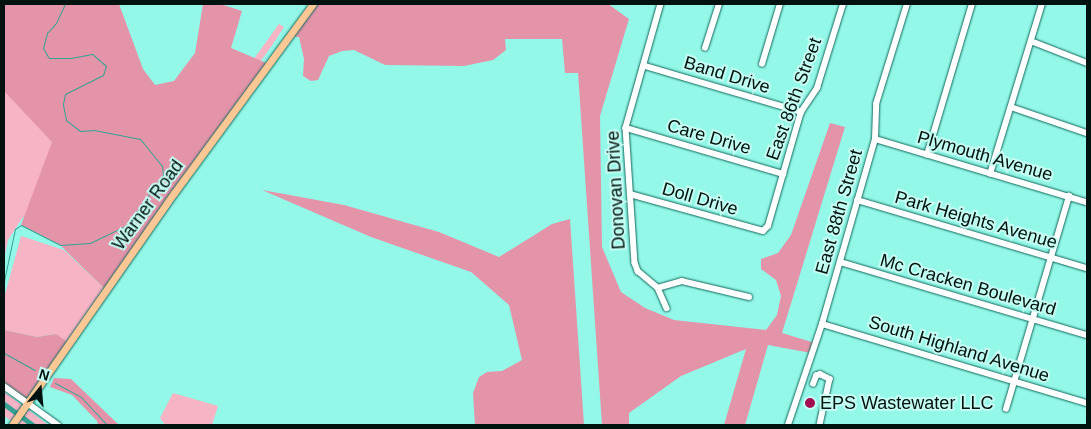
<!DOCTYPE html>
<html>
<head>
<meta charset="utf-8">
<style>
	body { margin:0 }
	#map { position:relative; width:1091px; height:429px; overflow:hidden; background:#94f8e8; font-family:Helvetica,sans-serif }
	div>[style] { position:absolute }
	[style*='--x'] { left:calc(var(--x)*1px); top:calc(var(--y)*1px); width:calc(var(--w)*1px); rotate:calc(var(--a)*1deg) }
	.green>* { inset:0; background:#f6b4c5 }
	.forest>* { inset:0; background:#e494a9 }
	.stream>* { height:1px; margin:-0.5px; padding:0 0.5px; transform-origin:0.5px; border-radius:0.5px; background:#35a394 }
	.canal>* { height:5px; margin:-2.5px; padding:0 2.5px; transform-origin:2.5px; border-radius:2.5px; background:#35a394 }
	.roads { filter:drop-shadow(0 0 1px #11685d) drop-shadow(0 0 1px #11685d) }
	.minor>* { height:5.5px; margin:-2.75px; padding:0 2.75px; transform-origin:2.75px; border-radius:2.75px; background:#fff }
	.major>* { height:7px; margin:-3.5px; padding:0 3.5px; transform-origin:3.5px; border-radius:3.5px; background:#fbc795 }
	.dots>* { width:14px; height:14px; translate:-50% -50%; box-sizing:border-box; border:2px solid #c5fdf3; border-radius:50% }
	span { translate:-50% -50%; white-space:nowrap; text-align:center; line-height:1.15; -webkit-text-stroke:4px #c5fdf3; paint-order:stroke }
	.street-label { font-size:18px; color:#00120f }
	.poi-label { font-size:18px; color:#00120f }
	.left { translate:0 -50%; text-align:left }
	.frame { position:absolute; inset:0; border:5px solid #00120f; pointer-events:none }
	.north { position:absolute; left:15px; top:364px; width:50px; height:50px; -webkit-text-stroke:4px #c5fdf3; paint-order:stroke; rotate:17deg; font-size:14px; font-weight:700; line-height:20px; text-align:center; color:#00120f }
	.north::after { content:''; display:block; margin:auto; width:18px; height:22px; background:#00120f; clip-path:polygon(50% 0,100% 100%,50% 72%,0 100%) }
</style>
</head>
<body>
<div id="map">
	<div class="green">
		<i style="clip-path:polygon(279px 24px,284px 27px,271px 47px,191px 155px,23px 217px,8px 240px,4px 260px,4px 78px,199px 135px)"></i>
		<i style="clip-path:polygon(21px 236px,64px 250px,106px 290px,69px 343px,55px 334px,37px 337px,4px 330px,4px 298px)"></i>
		<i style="clip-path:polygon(4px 392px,26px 408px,48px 425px,17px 425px,4px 416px)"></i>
		<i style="clip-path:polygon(173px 393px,218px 406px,212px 425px,165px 425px,160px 418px)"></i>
	</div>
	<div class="forest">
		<i style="clip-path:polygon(4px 4px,119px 4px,143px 69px,155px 85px,174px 81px,195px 53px,203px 4px,220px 4px,242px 11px,231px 48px,269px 64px,106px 290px,60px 245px,21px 225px,52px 142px,4px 91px)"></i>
		<i style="clip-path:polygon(313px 4px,608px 4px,629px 19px,600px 116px,602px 247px,621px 292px,645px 308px,674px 320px,766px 330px,777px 315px,781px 296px,776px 280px,761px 269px,761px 259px,778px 253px,791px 235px,830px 123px,845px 127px,782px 333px,815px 343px,811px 353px,768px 345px,745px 425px,724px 425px,746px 349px,681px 376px,629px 413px,629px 425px,602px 425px,578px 73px,565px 73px,562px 39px,505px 39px,506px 50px,493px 60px,464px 66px,385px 65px,354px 50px,342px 51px,329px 56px,318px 80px,311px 81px,303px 76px,304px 59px,299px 37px,289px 36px)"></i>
		<i style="clip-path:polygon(262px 190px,344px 205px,439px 232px,499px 257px,552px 224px,570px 219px,584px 425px,475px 425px,473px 393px,479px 377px,487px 372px,502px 371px,522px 360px,509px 305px,471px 272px,371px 237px)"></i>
		<i style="clip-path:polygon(4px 330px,37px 337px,56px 334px,69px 343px,27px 403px,4px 386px)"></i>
		<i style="clip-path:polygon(54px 378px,71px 379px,119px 425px,98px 425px,97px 421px,72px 395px,50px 387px)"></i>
	</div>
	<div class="stream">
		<i style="--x:4;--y:281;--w:53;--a:-78.1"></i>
		<i style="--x:15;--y:229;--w:7;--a:-34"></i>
		<i style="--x:21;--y:225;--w:44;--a:27.1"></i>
		<i style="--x:60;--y:245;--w:30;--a:-4"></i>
		<i style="--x:90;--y:243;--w:41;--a:-25.9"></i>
		<i style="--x:127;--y:225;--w:62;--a:-54.2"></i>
		<i style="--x:163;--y:175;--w:9;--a:-96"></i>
		<i style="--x:162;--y:166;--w:35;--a:-129"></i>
		<i style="--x:140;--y:139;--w:47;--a:-168.9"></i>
		<i style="--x:94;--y:130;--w:14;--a:176"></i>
		<i style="--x:80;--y:131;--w:18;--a:-142"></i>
		<i style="--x:66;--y:120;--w:16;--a:-101"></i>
		<i style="--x:63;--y:104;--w:10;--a:-79"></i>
		<i style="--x:65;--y:94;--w:42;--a:-26.6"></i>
		<i style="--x:103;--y:75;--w:9;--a:-72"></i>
		<i style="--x:106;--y:66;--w:18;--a:-139"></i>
		<i style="--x:92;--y:54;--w:20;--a:169"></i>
		<i style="--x:72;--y:58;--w:23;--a:180"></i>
		<i style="--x:49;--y:58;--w:4;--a:-124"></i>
		<i style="--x:47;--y:55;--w:8;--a:-120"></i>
		<i style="--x:43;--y:48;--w:16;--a:-75"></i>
		<i style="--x:47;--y:33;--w:13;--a:-48"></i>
		<i style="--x:56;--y:23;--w:21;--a:-65"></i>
		<i style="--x:4;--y:353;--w:35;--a:29"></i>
		<i style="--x:55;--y:383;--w:30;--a:28"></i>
		<i style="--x:81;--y:397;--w:37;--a:47"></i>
	</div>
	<div class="canal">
		<i style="--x:4;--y:404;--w:36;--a:36"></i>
	</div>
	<div class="roads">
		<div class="minor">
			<i style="--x:661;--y:4;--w:129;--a:105.8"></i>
			<i style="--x:626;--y:128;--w:135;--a:86.2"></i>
			<i style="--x:635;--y:263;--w:9;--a:69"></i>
			<i style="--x:638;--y:271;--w:26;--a:40"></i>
			<i style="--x:658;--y:288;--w:22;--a:66"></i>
			<i style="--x:1031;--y:41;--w:60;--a:21.4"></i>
			<i style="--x:705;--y:48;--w:46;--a:-72.3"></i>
			<i style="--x:762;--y:64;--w:63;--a:-73.3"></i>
			<i style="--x:645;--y:66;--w:163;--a:16.4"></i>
			<i style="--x:1011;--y:107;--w:80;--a:18.9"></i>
			<i style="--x:626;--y:128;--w:164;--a:16.3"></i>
			<i style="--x:875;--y:139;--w:221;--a:16.6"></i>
			<i style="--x:927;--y:155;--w:158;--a:-73.4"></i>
			<i style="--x:990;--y:174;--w:178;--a:-73"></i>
			<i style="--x:630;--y:194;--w:138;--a:15.5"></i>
			<i style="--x:763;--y:231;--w:7;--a:-45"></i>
			<i style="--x:768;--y:226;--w:119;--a:-73.9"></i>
			<i style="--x:801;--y:112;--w:29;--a:-56"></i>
			<i style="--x:817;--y:88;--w:88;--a:-72.8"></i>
			<i style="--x:857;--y:200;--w:240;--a:16.5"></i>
			<i style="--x:840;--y:262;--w:258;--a:16.5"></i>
			<i style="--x:658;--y:288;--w:25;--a:-16"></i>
			<i style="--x:682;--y:281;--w:69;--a:13.4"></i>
			<i style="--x:822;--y:324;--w:277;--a:16.6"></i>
			<i style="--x:813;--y:384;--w:9;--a:-69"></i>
			<i style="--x:816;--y:376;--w:4;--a:-27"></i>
			<i style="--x:820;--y:374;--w:11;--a:27"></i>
			<i style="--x:830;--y:379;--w:47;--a:102.3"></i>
			<i style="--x:4;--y:386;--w:67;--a:35.8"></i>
			<i style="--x:1006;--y:409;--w:222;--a:-73.5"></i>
			<i style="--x:788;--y:425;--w:107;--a:-71.4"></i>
			<i style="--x:822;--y:324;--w:192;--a:-74"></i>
			<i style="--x:875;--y:139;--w:35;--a:-88"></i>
			<i style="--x:876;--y:104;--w:105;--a:-72.8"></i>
		</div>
		<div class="major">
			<i style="--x:12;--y:425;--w:283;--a:-55.1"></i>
			<i style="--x:174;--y:193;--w:235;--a:-53.7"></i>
		</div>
	</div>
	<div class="dots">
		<i style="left:810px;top:403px;background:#a10d50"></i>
	</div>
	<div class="street-label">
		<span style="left:727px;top:75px;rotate:17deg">Band Drive</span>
		<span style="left:794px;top:99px;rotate:-70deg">East 86th Street</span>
		<span style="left:709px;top:137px;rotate:16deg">Care Drive</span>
		<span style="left:985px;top:156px;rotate:16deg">Plymouth Avenue</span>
		<span style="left:616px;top:190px;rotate:-93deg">Donovan Drive</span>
		<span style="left:700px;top:199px;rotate:16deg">Doll Drive</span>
		<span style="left:148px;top:205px;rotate:-54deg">Warner Road</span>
		<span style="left:839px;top:212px;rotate:-74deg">East 88th Street</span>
		<span style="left:976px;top:220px;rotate:16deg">Park Heights Avenue</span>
		<span style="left:968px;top:285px;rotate:16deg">Mc Cracken Boulevard</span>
		<span style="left:959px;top:349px;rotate:17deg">South Highland Avenue</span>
	</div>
	<div class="poi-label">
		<span class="left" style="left:820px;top:403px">EPS Wastewater LLC</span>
	</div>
	<div class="frame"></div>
	<div class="north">N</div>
</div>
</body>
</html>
